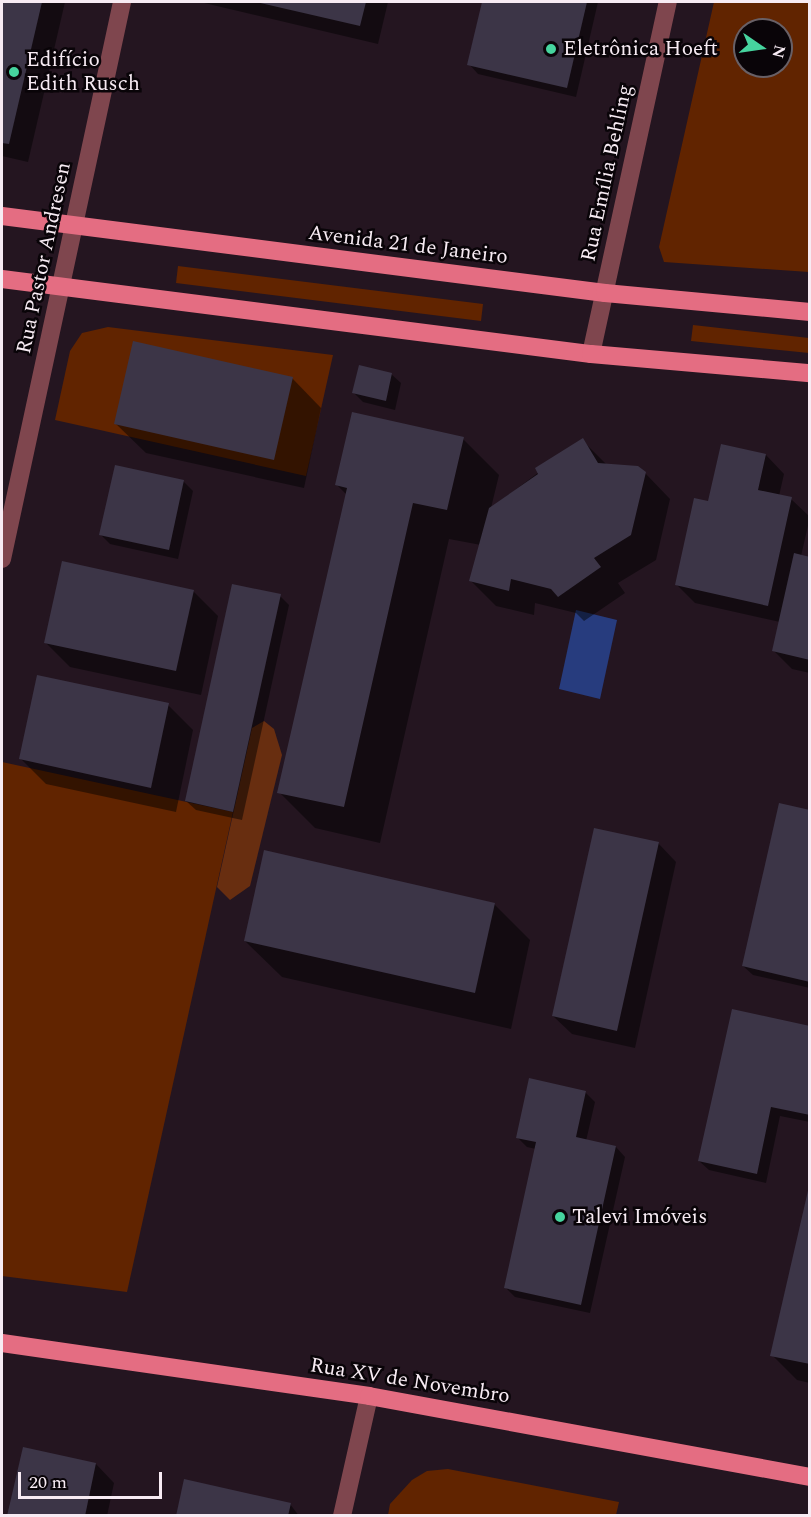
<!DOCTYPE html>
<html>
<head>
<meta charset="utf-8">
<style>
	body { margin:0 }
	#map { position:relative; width:811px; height:1517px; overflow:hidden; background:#241520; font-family:Spectral,serif }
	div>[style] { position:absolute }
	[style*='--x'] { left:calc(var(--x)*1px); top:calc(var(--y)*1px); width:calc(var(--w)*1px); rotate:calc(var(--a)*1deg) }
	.green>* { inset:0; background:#612400 }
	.forest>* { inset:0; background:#682e10 }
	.water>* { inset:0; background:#273c7e }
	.shadow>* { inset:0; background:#0007 }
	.building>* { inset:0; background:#3c3547 }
	.minor>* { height:18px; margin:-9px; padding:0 9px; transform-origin:9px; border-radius:9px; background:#7f464e }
	.major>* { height:18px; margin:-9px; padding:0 9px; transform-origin:9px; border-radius:9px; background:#e46d82 }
	.dots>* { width:16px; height:16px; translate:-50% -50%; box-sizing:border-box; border:3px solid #090408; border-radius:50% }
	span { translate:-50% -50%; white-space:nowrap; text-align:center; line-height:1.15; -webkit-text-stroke:5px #090408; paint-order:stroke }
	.poi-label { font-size:21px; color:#f7ebf3 }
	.left { translate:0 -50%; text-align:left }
	.street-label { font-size:21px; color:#f7ebf3 }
	.frame { position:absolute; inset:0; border:3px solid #f7ebf3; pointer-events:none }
	.north { position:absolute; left:733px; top:18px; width:60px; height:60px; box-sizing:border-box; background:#090408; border:2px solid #686066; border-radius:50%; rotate:103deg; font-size:16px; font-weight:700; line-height:24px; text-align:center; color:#f7ebf3 }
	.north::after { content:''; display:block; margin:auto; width:21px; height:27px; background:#46d49e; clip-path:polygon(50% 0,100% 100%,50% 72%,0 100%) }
	.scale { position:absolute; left:18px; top:1472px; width:144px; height:27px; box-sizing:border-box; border:3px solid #f7ebf3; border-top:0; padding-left:8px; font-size:18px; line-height:21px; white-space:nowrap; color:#f7ebf3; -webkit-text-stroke:4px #090408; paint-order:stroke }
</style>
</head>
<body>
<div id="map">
	<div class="green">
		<i style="clip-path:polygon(evenodd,714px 2px,809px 2px,809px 272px,664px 262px,659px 247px,714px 2px,745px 30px,781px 30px,781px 66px,745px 66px,745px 30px)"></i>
		<i style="clip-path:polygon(178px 266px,483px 304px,481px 321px,176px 283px)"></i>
		<i style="clip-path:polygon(693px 325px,809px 338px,809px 353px,691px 341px)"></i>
		<i style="clip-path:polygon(108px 327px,333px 355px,306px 476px,55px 420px,70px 351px,82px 333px)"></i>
		<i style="clip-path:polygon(2px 762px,233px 812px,127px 1292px,2px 1276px)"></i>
		<i style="clip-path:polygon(448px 1469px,619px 1502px,616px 1515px,388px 1515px,390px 1504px,412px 1480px,427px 1471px)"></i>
	</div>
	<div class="forest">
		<i style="clip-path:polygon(264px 721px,274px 729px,282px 755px,250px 886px,230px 900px,217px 887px,252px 728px)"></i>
	</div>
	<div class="water">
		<i style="clip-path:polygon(576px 610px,617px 620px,600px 699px,559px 689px)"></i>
	</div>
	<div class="shadow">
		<i style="clip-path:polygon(2px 2px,65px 2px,28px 162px,2px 156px)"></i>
		<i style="clip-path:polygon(200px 2px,388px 2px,378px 44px)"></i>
		<i style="clip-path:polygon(483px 2px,598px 2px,576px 97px,478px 74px,469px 64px)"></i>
		<i style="clip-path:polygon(391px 374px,401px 383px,395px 410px,363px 402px,354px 393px)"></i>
		<i style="clip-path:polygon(292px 378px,321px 408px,304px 488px,146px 453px,116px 424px)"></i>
		<i style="clip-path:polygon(463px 439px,499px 475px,491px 508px,582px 440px,607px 465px,645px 473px,670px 499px,656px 560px,618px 583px,625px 593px,584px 621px,576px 613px,535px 603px,534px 615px,496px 606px,471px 581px,481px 545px,449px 539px,380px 843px,315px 828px,279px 792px,347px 495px,337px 485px)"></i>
		<i style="clip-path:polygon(766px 455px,784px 474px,779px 496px,791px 499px,810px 517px,801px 556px,810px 558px,810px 673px,792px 669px,774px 651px,780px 622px,695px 603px,677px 585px,709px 503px)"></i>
		<i style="clip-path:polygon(183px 481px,193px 491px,178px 559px,110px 544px,100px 534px)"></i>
		<i style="clip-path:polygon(193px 591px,218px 616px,201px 695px,70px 667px,45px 642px)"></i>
		<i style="clip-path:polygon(280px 596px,289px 605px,242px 820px,196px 810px,186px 801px)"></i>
		<i style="clip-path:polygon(168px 705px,193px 730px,176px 812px,46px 784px,21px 759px)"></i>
		<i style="clip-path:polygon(810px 811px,810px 988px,753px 975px,743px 966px)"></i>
		<i style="clip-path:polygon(658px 843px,676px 862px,635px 1048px,572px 1034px,553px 1016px)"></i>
		<i style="clip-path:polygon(494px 904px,530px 940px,511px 1029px,282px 977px,245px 941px)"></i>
		<i style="clip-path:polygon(810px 1028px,810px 1122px,780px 1116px,766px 1183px,709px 1170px,699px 1161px)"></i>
		<i style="clip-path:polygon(585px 1092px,595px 1102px,586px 1141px,616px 1147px,625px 1157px,590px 1313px,515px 1297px,505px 1287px,536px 1149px,527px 1147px,518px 1138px)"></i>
		<i style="clip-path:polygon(810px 1185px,810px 1383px,797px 1380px,772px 1355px)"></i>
		<i style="clip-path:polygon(96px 1464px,114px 1483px,107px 1516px,9px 1516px)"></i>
		<i style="clip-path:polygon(290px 1504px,299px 1516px,177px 1516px)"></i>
	</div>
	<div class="building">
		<i style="clip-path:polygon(2px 2px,42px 2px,9px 144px,2px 143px)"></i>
		<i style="clip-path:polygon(256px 2px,366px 2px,360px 26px)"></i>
		<i style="clip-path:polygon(482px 2px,587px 2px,567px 88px,467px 65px)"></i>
		<i style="clip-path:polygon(133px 341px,293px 377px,274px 460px,114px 424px)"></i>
		<i style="clip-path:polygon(359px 365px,392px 373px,386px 401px,352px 393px)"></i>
		<i style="clip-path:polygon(352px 412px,464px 437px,447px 510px,413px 503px,344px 807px,277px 793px,347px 488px,335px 485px)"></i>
		<i style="clip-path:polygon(583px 438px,598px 463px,638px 466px,646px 472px,631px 535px,594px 558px,601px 567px,558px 597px,551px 589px,511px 579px,509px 591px,469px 581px,489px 508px,538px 474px,535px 468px)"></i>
		<i style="clip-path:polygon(721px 444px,766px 454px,758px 490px,792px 497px,768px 606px,675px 585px,694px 498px,708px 501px)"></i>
		<i style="clip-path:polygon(115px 465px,184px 480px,169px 550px,99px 535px)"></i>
		<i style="clip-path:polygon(794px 553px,810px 557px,810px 660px,772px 651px)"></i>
		<i style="clip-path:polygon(62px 561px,194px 590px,176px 671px,44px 643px)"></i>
		<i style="clip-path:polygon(232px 584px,281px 594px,233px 812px,185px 801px)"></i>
		<i style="clip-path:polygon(37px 675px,169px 703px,151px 788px,19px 759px)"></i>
		<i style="clip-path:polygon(779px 803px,810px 810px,810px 982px,742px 966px)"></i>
		<i style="clip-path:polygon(594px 828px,659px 842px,617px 1031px,552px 1016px)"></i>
		<i style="clip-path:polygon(264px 850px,495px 903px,475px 993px,244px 941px)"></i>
		<i style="clip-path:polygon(732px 1009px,810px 1026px,810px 1115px,771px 1107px,757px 1174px,698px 1161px)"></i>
		<i style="clip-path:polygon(529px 1078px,586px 1091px,576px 1137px,616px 1146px,581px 1305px,504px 1288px,536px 1142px,516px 1138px)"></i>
		<i style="clip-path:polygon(810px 1182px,810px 1364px,770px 1356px)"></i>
		<i style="clip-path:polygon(23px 1447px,96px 1463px,85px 1516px,7px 1516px)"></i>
		<i style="clip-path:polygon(184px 1479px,291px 1503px,288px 1516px,176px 1516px)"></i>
	</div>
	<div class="minor">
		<i style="--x:591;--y:354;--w:360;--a:-77.7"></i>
		<i style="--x:2;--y:559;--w:570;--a:-77.84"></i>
		<i style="--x:342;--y:1516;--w:123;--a:-77.3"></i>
	</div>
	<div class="major">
		<i style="--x:2;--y:216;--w:608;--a:7.28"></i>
		<i style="--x:605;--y:293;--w:206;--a:5.3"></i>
		<i style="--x:2;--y:279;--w:594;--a:7.26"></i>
		<i style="--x:591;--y:354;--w:220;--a:5"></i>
		<i style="--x:2;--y:1343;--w:371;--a:8.2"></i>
		<i style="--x:369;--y:1396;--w:448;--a:10.4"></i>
	</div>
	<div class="dots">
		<i style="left:551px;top:49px;background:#46d49e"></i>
		<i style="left:14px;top:72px;background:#46d49e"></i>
		<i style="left:560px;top:1217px;background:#46d49e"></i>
	</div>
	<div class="poi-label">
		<span class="left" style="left:563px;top:49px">Eletrônica Hoeft</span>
		<span class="left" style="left:26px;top:72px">Edifício<br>Edith Rusch</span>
		<span class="left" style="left:572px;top:1217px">Talevi Imóveis</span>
	</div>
	<div class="street-label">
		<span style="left:607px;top:173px;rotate:-78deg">Rua Emília Behling</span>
		<span style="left:408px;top:245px;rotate:7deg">Avenida 21 de Janeiro</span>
		<span style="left:44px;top:258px;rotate:-78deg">Rua Pastor Andresen</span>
		<span style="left:410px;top:1381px;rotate:9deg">Rua XV de Novembro</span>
	</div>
	<div class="frame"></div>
	<div class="north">N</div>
	<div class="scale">20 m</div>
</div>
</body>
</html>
